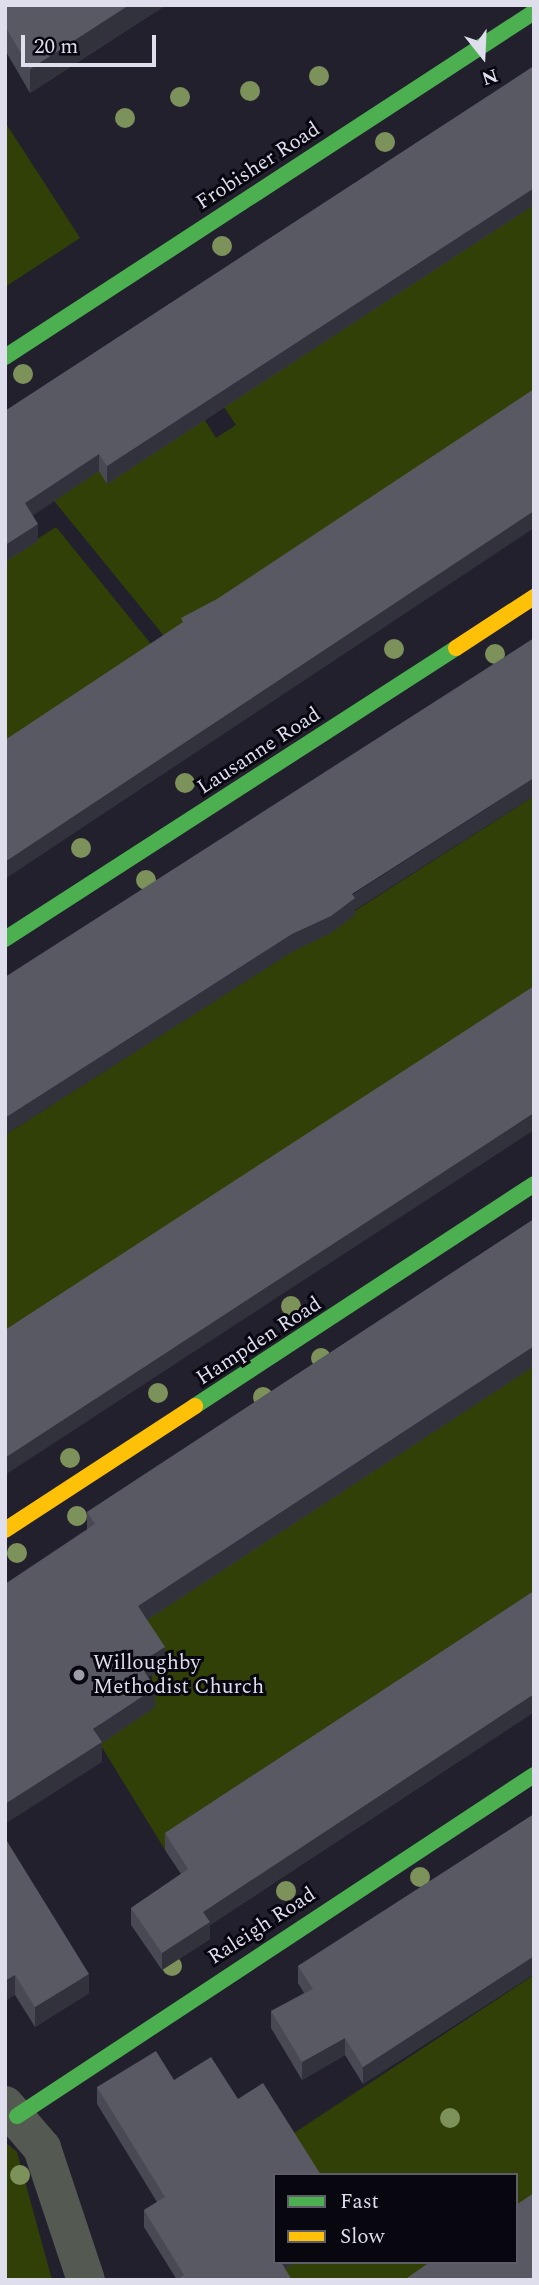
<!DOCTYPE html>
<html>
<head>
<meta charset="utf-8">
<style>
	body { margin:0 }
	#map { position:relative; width:539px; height:2285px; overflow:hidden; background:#21202c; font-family:Spectral,serif }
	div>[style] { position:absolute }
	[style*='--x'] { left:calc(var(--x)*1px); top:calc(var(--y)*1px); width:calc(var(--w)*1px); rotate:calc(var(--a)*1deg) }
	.green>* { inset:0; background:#314006 }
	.street>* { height:38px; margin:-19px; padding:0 19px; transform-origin:19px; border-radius:19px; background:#545951 }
	.fast>* { height:16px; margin:-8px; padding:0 8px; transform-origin:8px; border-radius:8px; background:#4caf50 }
	.slow>* { height:16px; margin:-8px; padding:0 8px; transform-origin:8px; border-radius:8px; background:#ffc107 }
	.trees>* { width:20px; height:20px; margin:-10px; border-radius:50%; background:#7d915b }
	.wall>* { inset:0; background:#494954 }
	.shaded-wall>* { inset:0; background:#32323d }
	.building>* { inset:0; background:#595964 }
	.dots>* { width:19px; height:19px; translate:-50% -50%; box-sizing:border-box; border:4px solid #080710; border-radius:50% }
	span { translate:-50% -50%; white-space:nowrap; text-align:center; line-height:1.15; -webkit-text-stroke:6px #080710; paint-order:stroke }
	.street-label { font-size:21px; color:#dedeed }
	.poi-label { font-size:21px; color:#dedeed }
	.left { translate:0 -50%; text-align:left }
	.frame { position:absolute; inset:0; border:7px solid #dedeed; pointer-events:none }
	.legend { position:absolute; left:273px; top:2173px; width:245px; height:91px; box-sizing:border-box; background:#080710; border:2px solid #5e5d68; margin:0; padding:9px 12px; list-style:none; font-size:21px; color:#dedeed }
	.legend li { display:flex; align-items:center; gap:14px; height:35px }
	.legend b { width:35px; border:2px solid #5e5d68 }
	.north { position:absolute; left:448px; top:21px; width:70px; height:70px; -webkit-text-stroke:5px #080710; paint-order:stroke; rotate:162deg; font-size:19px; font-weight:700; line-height:28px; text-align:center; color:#dedeed }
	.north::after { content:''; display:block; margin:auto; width:24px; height:32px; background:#dedeed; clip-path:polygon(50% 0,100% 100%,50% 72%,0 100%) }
	.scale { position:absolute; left:21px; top:35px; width:135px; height:32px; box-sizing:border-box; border:4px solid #dedeed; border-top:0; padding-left:9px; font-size:21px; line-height:24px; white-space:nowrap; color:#dedeed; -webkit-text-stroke:5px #080710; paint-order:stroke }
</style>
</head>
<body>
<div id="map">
	<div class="green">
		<i style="clip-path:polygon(5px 122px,80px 238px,5px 287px)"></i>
		<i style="clip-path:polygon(534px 182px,534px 406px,173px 647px,38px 481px,176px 374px,216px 438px,236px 425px,224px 407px)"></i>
		<i style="clip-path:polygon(56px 527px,160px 655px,5px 758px,5px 560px)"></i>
		<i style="clip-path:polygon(534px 796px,534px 1003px,5px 1348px,5px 1135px)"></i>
		<i style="clip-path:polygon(534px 1366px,534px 1608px,165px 1850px,100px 1744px,155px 1707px,146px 1620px)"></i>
		<i style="clip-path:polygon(534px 1975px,534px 2213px,516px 2225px,516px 2175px,275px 2175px,256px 2158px)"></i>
		<i style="clip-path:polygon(5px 2142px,17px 2152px,52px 2280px,5px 2280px)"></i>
		<i style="clip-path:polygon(255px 2234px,275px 2262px,459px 2262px,432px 2280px,282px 2280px)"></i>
	</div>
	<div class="street">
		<i style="--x:5;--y:2105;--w:57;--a:49.3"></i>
		<i style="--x:42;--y:2148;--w:139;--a:71.6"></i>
	</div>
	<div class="fast">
		<i style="--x:5;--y:357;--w:632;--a:-33.11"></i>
		<i style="--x:5;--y:939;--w:537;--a:-32.83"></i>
		<i style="--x:195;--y:1406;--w:405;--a:-33.2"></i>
		<i style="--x:17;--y:2116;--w:619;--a:-33.41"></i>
	</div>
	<div class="slow">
		<i style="--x:456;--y:648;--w:93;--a:-33.2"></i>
		<i style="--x:5;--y:1530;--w:227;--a:-33.1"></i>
	</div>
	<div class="trees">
		<i style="left:319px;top:76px"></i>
		<i style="left:250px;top:91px"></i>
		<i style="left:180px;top:97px"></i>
		<i style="left:125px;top:118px"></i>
		<i style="left:385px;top:142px"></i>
		<i style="left:222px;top:246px"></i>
		<i style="left:23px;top:374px"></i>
		<i style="left:394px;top:649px"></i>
		<i style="left:495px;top:654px"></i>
		<i style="left:185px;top:783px"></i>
		<i style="left:81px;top:848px"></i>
		<i style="left:146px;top:880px"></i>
		<i style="left:291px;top:1306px"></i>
		<i style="left:321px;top:1358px"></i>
		<i style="left:158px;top:1393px"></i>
		<i style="left:263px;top:1397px"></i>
		<i style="left:70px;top:1458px"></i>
		<i style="left:77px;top:1516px"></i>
		<i style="left:17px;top:1553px"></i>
		<i style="left:420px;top:1877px"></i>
		<i style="left:286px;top:1891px"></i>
		<i style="left:172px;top:1966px"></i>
		<i style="left:450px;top:2118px"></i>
		<i style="left:20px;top:2175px"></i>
	</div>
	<div class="wall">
		<i style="clip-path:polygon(5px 5px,166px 5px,30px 93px,5px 50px)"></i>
		<i style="clip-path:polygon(534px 66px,534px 205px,107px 484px,99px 471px,32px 515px,38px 541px,5px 562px,5px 411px)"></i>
		<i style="clip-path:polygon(534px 1219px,534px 1366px,147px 1620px,165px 1667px,148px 1677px,155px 1707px,102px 1743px,102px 1762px,87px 1529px,87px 1512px)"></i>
		<i style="clip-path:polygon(534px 1591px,534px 1712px,210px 1925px,210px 1939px,162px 1970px,131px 1925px,131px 1908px,181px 1874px,165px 1850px,165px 1833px)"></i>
		<i style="clip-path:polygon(534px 1814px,534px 1974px,363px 2084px,345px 2055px,302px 2080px,271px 2028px,271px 2011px,304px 1993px,298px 1983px,298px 1966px)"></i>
		<i style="clip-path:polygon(5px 1838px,89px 1993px,35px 2027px,15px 1995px)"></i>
		<i style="clip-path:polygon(174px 2080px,295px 2262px,285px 2269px,177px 2280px,144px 2227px,144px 2210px,157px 2202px,97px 2104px,97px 2087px)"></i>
	</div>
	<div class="shaded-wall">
		<i style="clip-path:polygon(129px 5px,166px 5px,30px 93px,30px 69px)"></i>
		<i style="clip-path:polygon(534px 188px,534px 205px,107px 484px,107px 466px)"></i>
		<i style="clip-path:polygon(99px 454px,99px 471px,25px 521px,25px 503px)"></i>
		<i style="clip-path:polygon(534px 511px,534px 528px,5px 879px,5px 862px)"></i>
		<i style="clip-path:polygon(38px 524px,38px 541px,5px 562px,5px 545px)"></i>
		<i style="clip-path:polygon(534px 778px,534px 796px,355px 910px,355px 915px,331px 933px,292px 952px,5px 1135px,5px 1118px)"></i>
		<i style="clip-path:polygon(534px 1113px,534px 1130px,5px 1475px,5px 1458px)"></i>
		<i style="clip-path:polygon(534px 1346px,534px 1366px,138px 1626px,138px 1606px)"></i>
		<i style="clip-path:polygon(165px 1647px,165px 1667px,139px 1683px,139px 1663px)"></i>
		<i style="clip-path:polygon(155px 1688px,155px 1707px,102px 1743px,102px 1762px,5px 1824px,5px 1804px,93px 1729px)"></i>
		<i style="clip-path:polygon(534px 1694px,534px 1712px,210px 1925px,210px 1939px,162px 1970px,162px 1953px,203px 1912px)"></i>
		<i style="clip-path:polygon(534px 1956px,534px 1974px,363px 2084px,363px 2067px)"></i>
		<i style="clip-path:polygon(89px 1974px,89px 1993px,35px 2027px,35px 2007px)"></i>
		<i style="clip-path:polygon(15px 1975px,15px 1995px,5px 2001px,5px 1981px)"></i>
		<i style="clip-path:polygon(345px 2038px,345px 2055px,302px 2080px,302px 2062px)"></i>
		<i style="clip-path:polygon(278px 2262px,295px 2262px,278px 2274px)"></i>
	</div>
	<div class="building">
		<i style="clip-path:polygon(5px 5px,129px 5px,30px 69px,5px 26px)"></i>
		<i style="clip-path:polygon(534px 66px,534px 188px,107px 466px,99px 454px,25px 503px,38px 524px,5px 545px,5px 411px)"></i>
		<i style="clip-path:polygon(534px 389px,534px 511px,5px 862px,5px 740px,183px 622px,181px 618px,217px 599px)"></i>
		<i style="clip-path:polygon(534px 638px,534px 778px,352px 894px,355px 898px,331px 916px,292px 934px,5px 1118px,5px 977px)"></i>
		<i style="clip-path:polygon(534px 986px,534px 1113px,5px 1458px,5px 1330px)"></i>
		<i style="clip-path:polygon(534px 1219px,534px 1346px,138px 1606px,165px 1647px,139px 1663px,155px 1688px,93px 1729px,102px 1742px,5px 1804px,5px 1584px,95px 1524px,87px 1512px)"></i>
		<i style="clip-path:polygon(534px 1591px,534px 1694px,203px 1912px,210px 1922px,162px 1953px,131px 1908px,188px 1869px,165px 1833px)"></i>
		<i style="clip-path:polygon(534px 1814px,534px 1956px,363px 2067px,345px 2038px,302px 2062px,271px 2011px,313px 1989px,298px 1966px)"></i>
		<i style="clip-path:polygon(5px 1838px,89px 1974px,35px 2007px,15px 1975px,5px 1981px)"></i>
		<i style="clip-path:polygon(156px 2051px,174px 2080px,211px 2057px,238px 2099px,263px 2083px,321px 2175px,275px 2175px,275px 2262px,281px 2262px,292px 2280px,177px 2280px,184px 2275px,144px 2210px,165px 2197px,97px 2087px)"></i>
		<i style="clip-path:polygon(534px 2193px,534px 2280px,404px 2280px,430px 2262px,516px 2262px,516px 2205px)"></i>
	</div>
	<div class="dots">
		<i style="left:79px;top:1675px;background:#9c9ca9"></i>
	</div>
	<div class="street-label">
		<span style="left:258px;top:166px;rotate:-33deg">Frobisher Road</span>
		<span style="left:259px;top:751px;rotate:-33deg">Lausanne Road</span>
		<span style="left:259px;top:1341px;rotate:-33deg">Hampden Road</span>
		<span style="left:262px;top:1926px;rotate:-33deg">Raleigh Road</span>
	</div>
	<div class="poi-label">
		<span class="left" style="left:93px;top:1675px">Willoughby<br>Methodist Church</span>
	</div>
	<div class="frame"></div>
	<ul class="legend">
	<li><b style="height:9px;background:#4caf50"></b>Fast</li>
	<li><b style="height:9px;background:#ffc107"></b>Slow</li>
	</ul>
	<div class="north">N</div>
	<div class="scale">20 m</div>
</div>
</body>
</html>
